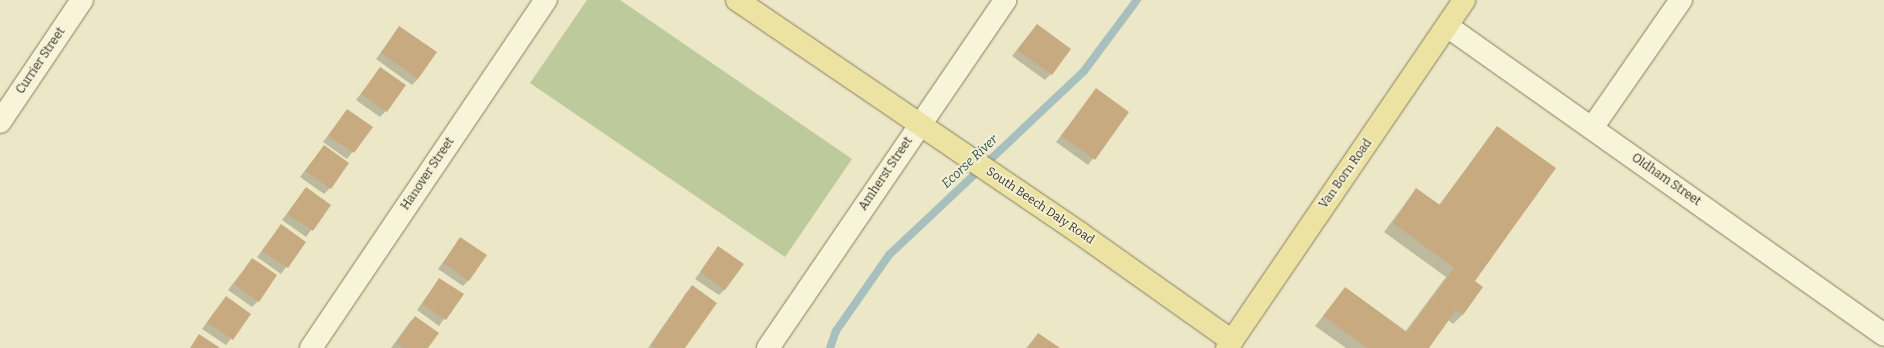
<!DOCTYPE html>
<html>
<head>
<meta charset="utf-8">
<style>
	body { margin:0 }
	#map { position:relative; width:1884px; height:348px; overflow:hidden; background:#ece8c7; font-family:Bitter,serif }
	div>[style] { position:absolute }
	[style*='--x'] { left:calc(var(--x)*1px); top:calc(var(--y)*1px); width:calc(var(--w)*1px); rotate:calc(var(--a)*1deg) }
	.green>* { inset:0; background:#bcca9c }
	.shadow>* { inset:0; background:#0003 }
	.stream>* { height:8px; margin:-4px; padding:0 4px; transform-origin:4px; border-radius:4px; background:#a8c0bd }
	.building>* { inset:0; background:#c8aa80 }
	.roads { filter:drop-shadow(0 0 1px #877b5e) drop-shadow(0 0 1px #877b5e) }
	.minor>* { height:22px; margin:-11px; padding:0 11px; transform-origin:11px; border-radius:11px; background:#f7f4da }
	.major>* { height:22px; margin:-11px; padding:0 11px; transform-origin:11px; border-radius:11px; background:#ece2a2 }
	span { translate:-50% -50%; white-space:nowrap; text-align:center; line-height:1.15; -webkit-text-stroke:3px #f4f1d7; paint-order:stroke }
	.street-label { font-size:12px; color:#383020 }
	.water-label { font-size:13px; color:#315357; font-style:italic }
</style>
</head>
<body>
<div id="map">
	<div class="green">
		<i style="clip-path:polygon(587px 0,620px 0,852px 159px,785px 257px,530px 83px)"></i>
	</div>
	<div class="shadow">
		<i style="clip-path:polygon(1037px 25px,1051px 74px,1045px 80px,1012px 56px)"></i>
		<i style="clip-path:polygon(399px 27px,418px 79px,412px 85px,376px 59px)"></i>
		<i style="clip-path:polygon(380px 69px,386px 111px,380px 117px,356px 100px)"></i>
		<i style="clip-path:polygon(1096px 90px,1128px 113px,1088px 165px,1056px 142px)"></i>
		<i style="clip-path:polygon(347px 110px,371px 127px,347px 159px,323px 142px)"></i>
		<i style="clip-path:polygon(1497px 127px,1473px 281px,1482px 287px,1462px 315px,1453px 324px,1448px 320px,1427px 348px,1346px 348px,1315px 326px,1346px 288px,1405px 332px,1446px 277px,1384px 232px,1416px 189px,1439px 205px)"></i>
		<i style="clip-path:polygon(324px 146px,330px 188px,324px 194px,300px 177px)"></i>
		<i style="clip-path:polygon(306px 188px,330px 205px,306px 237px,282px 220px)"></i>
		<i style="clip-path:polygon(281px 225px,305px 242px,281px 274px,257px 257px)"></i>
		<i style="clip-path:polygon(460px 239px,468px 281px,463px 286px,438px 269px)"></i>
		<i style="clip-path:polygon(718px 248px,725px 289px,719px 295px,695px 279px)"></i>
		<i style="clip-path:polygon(252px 259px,258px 301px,252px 307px,228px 290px)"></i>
		<i style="clip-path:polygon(439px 279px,462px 294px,439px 326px,417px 310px)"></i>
		<i style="clip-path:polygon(692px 287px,684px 348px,648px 348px,686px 293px)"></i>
		<i style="clip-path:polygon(226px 297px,250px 314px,226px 345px,202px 329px)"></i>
		<i style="clip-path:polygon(415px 317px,427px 348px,391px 348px,409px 323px)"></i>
		<i style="clip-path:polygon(1038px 334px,1058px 348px,1026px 348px)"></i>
	</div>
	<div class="stream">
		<i style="--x:830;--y:348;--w:18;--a:-71"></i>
		<i style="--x:836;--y:331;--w:93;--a:-55.1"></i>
		<i style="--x:889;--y:255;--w:268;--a:-43.3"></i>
		<i style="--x:1084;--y:71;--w:89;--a:-53.3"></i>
	</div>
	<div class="building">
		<i style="clip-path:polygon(1037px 24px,1071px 49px,1052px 75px,1017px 50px)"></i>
		<i style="clip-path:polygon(399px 26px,437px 52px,418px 79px,381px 53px)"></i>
		<i style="clip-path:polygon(380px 67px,406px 85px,387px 112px,361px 94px)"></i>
		<i style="clip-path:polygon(1096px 88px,1129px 112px,1095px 160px,1061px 136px)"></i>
		<i style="clip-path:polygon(347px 109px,373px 127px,354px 153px,328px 136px)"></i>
		<i style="clip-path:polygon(1497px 126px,1556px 168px,1475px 281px,1483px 287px,1463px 315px,1456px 310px,1429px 348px,1367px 348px,1323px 316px,1345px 287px,1407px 332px,1454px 268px,1393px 223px,1416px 188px,1440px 205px)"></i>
		<i style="clip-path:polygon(324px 145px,349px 163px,331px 189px,305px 171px)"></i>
		<i style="clip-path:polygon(306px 187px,331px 205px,313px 231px,287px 214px)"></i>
		<i style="clip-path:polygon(281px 224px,306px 242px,288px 268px,262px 251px)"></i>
		<i style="clip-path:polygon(460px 237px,487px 255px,469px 281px,443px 263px)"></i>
		<i style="clip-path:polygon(718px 246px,744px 264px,725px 290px,700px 272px)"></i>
		<i style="clip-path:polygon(252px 258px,277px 275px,259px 302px,234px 284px)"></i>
		<i style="clip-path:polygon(439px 278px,464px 294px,446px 320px,422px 304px)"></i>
		<i style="clip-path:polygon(692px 285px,717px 303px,685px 348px,656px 348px,651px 345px)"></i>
		<i style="clip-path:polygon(226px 296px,251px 314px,233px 340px,207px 322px)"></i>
		<i style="clip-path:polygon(415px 316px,439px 333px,428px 348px,404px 348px,396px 343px)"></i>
		<i style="clip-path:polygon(1038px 333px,1060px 348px,1028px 348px)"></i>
		<i style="clip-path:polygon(199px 334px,220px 348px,190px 348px)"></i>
	</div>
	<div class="roads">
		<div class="minor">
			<i style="--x:1447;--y:26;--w:535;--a:35.26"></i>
			<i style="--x:0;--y:122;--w:147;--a:-56.1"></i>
			<i style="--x:1592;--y:128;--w:156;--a:-55.2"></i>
			<i style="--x:311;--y:348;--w:420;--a:-56"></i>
			<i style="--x:768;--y:348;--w:421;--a:-55.7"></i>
		</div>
		<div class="major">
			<i style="--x:737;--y:0;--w:416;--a:34.2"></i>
			<i style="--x:1081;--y:234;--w:185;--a:35.3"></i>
			<i style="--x:1227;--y:348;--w:421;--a:-55.7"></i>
		</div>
	</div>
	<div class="street-label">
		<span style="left:41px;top:61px;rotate:-56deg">Currier Street</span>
		<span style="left:428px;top:174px;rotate:-56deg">Hanover Street</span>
		<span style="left:886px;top:174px;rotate:-56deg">Amherst Street</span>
		<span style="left:1346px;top:174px;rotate:-55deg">Van Born Road</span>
		<span style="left:1666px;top:180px;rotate:35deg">Oldham Street</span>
		<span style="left:1040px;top:206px;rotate:34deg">South Beech Daly Road</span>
	</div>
	<div class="water-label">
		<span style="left:970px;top:162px;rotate:-43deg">Ecorse River</span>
	</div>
</div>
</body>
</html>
